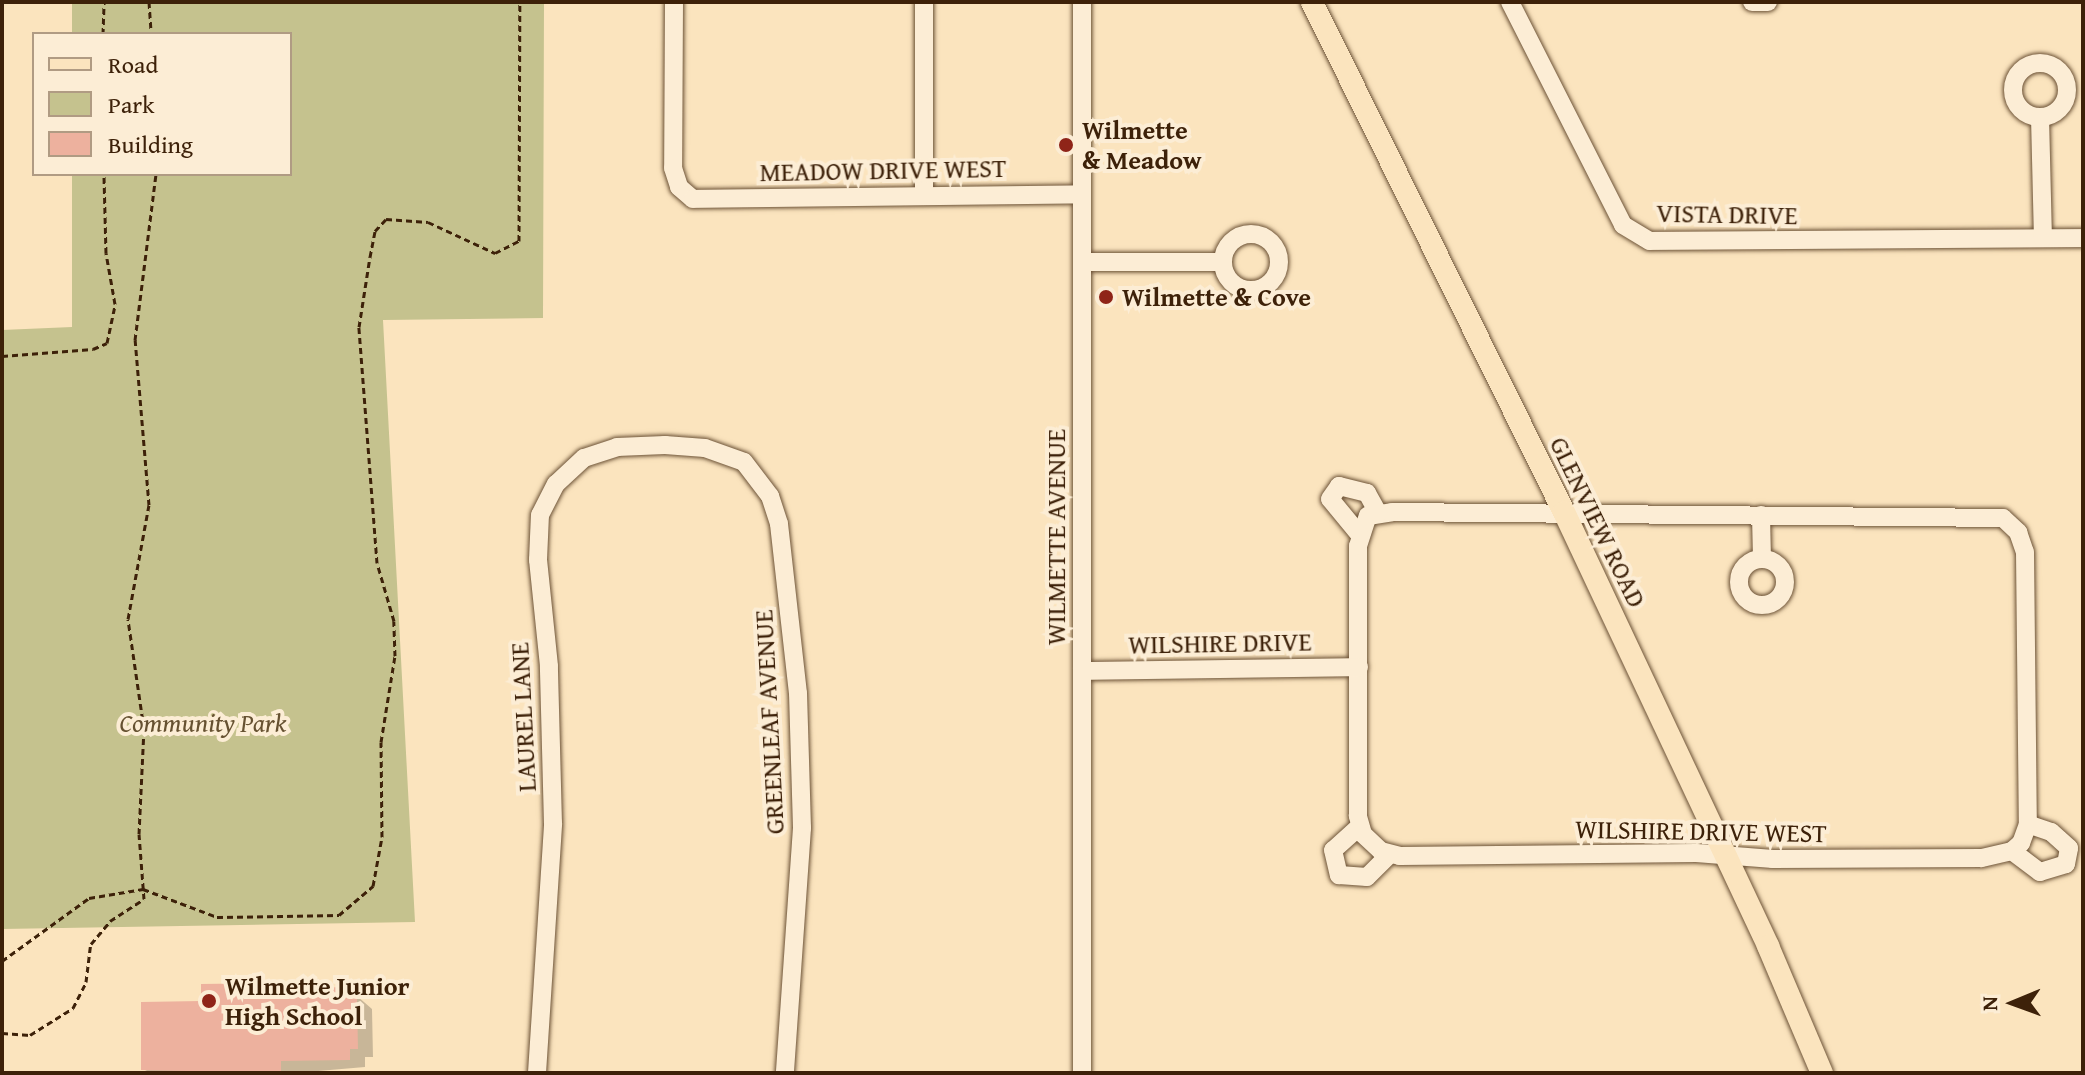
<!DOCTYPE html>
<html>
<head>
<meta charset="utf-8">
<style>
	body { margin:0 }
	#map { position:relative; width:2085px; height:1075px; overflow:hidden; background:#fbe4be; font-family:"Gentium Book Plus",serif }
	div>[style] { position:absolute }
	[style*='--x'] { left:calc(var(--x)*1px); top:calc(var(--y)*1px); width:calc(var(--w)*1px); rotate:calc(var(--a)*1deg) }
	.green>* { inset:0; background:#c5c28e }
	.shadow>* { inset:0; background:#0003 }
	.building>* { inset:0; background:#edb19e }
	.path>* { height:3px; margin-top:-1.5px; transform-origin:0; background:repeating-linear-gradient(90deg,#3d2109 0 6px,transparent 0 10px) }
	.roads { filter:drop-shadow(0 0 2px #6c5236) drop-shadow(0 0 2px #6c5236) }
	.minor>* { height:18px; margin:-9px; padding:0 9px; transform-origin:9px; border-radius:9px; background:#fcedd5 }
	.minor>.ring { margin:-9px; padding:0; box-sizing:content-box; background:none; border:18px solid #fcedd5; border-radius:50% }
	.major>* { height:22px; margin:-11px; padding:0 11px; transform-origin:11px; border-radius:11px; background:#fbe4be }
	.dots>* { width:22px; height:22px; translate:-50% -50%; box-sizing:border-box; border:4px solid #fcedd5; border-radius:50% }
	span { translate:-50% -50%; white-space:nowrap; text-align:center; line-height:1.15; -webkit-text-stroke:8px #fcedd5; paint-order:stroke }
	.poi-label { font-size:26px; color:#3d2109; font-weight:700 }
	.left { translate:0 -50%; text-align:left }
	.street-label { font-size:26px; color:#3d2109 }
	.park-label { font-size:26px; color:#665131; font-style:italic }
	.frame { position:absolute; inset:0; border:4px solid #3d2109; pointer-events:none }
	.legend { position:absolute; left:32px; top:32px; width:260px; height:144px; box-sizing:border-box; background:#fcedd5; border:2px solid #b09b83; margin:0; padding:10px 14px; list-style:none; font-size:24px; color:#3d2109 }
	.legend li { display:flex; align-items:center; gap:16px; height:40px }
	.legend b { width:40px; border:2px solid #b09b83 }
	.north { position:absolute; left:1973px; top:963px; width:80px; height:80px; -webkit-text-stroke:6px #fcedd5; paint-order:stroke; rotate:269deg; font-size:22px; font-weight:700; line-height:32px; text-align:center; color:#3d2109 }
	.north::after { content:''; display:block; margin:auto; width:28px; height:36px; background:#3d2109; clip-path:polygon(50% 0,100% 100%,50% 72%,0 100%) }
</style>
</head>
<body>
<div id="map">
	<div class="green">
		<i style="clip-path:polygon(72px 2px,544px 2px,543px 318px,383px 320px,415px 922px,2px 929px,2px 330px,72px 327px,72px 174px,290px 174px,290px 34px,72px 34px)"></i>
	</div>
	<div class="shadow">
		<i style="clip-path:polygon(203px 986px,349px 989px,372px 1009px,373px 1057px,365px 1057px,365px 1067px,295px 1073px,151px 1073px,143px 1069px,203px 1003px)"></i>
	</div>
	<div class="building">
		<i style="clip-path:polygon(270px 983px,270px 989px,349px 987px,350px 998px,357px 998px,358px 1049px,350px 1049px,350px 1060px,281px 1061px,281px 1073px,141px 1070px,141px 1002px,201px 1001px,201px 984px)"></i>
	</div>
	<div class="path">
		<i style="--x:149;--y:2;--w:32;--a:86"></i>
		<i style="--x:103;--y:34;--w:32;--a:-88"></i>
		<i style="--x:2;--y:356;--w:91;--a:-4.4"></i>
		<i style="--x:93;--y:349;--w:15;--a:-23"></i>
		<i style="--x:107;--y:343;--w:40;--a:-78"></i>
		<i style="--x:115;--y:304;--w:52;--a:-100"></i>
		<i style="--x:106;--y:253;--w:79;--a:-91.5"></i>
		<i style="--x:2;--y:961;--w:107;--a:-35.9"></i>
		<i style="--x:89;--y:898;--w:55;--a:-9.5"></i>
		<i style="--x:143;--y:889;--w:79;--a:20.7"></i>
		<i style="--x:217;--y:917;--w:122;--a:-0.9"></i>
		<i style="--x:339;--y:915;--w:45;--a:-40.5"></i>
		<i style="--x:373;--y:886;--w:50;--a:-79.6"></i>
		<i style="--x:382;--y:837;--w:95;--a:-90.6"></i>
		<i style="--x:381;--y:742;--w:87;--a:-80.8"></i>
		<i style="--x:395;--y:656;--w:35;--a:-92"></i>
		<i style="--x:394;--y:621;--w:60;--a:-106.3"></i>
		<i style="--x:377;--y:563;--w:237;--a:-94.4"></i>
		<i style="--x:359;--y:327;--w:71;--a:-81.1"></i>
		<i style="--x:370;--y:257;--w:26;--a:-79"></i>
		<i style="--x:375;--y:231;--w:16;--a:-47"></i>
		<i style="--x:386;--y:219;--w:42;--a:4.1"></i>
		<i style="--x:428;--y:222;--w:74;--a:24.8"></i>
		<i style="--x:495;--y:253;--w:27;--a:-27"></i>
		<i style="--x:519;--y:241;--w:239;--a:-89.8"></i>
		<i style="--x:2;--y:1033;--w:28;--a:4"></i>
		<i style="--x:30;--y:1035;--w:51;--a:-32.1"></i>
		<i style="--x:73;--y:1008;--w:29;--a:-63"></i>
		<i style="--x:86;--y:982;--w:38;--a:-83"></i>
		<i style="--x:91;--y:944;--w:30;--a:-50"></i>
		<i style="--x:110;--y:921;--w:40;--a:-32.9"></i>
		<i style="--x:144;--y:899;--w:65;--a:-94.4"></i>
		<i style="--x:139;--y:834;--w:105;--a:-87.3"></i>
		<i style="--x:144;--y:729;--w:111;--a:-98.3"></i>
		<i style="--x:128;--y:619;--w:116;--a:-79.6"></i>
		<i style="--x:149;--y:505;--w:166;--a:-94.8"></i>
		<i style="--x:135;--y:340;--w:167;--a:-82.8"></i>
	</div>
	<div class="roads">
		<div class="minor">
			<i style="--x:674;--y:2;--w:166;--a:90.3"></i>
			<i style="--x:673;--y:168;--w:20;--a:72"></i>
			<i style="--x:679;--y:187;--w:18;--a:41"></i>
			<i style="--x:693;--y:199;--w:389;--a:-0.7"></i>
			<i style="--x:1510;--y:2;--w:250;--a:63.1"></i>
			<i style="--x:1623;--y:225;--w:31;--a:31"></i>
			<i style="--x:1650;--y:241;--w:433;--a:-0.4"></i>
			<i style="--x:1752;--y:2;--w:16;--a:0"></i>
			<i class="ring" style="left:2013px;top:63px;width:36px;height:36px"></i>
			<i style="--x:2040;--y:117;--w:121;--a:88.6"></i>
			<i style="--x:924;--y:196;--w:194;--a:-90"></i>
			<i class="ring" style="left:1223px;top:234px;width:38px;height:38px"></i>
			<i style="--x:1082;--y:262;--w:141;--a:0"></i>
			<i style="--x:1392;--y:512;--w:611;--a:0.56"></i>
			<i style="--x:2003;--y:518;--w:21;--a:43"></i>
			<i style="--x:2018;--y:532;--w:21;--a:71"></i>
			<i style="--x:2025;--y:552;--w:272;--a:89.4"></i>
			<i style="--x:2028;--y:824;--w:20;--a:110"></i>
			<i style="--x:2021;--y:843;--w:12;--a:138"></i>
			<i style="--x:2012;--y:851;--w:32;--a:167"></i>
			<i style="--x:1981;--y:858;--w:208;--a:179.7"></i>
			<i style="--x:1773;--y:859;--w:77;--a:-175.5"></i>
			<i style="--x:1696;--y:853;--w:296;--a:179.4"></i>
			<i style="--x:1400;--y:856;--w:20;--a:-165"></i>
			<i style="--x:1381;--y:851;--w:25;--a:-137"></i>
			<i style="--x:1363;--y:834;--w:19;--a:-106"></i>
			<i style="--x:1358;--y:816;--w:270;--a:-90"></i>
			<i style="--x:1358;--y:546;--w:32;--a:-72"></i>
			<i style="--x:1368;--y:516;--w:24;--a:-9"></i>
			<i style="--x:1761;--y:515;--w:44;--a:88.7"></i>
			<i style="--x:1359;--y:534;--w:45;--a:-129.6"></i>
			<i style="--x:1330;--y:499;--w:16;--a:-55"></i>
			<i style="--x:1339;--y:486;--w:29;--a:14"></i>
			<i style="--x:1367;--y:493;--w:23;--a:61"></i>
			<i class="ring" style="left:1739px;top:559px;width:28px;height:28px"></i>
			<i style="--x:1082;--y:671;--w:277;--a:-0.8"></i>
			<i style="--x:1360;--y:826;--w:36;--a:138"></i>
			<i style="--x:1333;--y:850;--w:26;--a:77"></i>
			<i style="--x:1339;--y:875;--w:28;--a:4"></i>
			<i style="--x:1367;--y:877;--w:31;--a:-45"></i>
			<i style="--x:2012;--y:851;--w:35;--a:37"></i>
			<i style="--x:2040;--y:872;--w:27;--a:-17"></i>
			<i style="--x:2066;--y:864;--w:16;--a:-79"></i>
			<i style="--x:2069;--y:848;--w:24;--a:-138"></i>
			<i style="--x:2051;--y:832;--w:24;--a:-161"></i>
			<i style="--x:537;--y:1073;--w:250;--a:-86.3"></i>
			<i style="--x:553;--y:824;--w:158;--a:-91.5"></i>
			<i style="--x:549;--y:666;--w:107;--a:-95.9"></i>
			<i style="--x:538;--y:560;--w:45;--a:-87.5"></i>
			<i style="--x:540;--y:515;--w:35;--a:-63"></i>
			<i style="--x:556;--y:484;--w:38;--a:-43"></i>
			<i style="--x:584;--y:458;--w:35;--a:-18"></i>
			<i style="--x:617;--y:447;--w:48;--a:-2.4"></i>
			<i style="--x:665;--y:445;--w:40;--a:4.3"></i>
			<i style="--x:705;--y:448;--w:41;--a:19.7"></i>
			<i style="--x:744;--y:462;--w:43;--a:52.6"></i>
			<i style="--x:770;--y:496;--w:29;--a:72"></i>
			<i style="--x:779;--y:524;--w:170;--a:83.6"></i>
			<i style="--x:798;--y:693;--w:135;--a:88.3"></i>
			<i style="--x:802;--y:828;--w:246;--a:94"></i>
			<i style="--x:1082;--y:1073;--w:1071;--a:-90"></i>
		</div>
		<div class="major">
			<i style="--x:1312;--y:2;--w:569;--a:63.71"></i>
			<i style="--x:1564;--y:512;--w:480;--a:64.8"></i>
			<i style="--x:1768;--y:946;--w:138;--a:67"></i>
		</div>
	</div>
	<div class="dots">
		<i style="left:1066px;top:145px;background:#8f2418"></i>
		<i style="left:1106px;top:297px;background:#8f2418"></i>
		<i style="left:209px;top:1001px;background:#8f2418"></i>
	</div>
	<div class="poi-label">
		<span class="left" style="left:1082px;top:145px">Wilmette<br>&amp; Meadow</span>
		<span class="left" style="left:1122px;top:297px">Wilmette &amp; Cove</span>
		<span class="left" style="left:225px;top:1001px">Wilmette Junior<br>High School</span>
	</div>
	<div class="street-label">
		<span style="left:883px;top:170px;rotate:-1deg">MEADOW DRIVE WEST</span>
		<span style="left:1727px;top:214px;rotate:1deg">VISTA DRIVE</span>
		<span style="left:1598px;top:522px;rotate:64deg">GLENVIEW ROAD</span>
		<span style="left:1056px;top:537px;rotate:-90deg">WILMETTE AVENUE</span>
		<span style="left:1220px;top:643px;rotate:-1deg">WILSHIRE DRIVE</span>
		<span style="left:523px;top:717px;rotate:-93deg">LAUREL LANE</span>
		<span style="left:769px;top:722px;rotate:-93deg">GREENLEAF AVENUE</span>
		<span style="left:1701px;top:831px;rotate:1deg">WILSHIRE DRIVE WEST</span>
	</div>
	<div class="park-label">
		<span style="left:203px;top:723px">Community Park</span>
	</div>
	<div class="frame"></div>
	<ul class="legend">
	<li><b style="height:10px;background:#fbe4be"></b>Road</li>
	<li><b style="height:22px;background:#c5c28e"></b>Park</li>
	<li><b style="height:22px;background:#edb19e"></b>Building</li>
	</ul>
	<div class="north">N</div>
</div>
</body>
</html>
